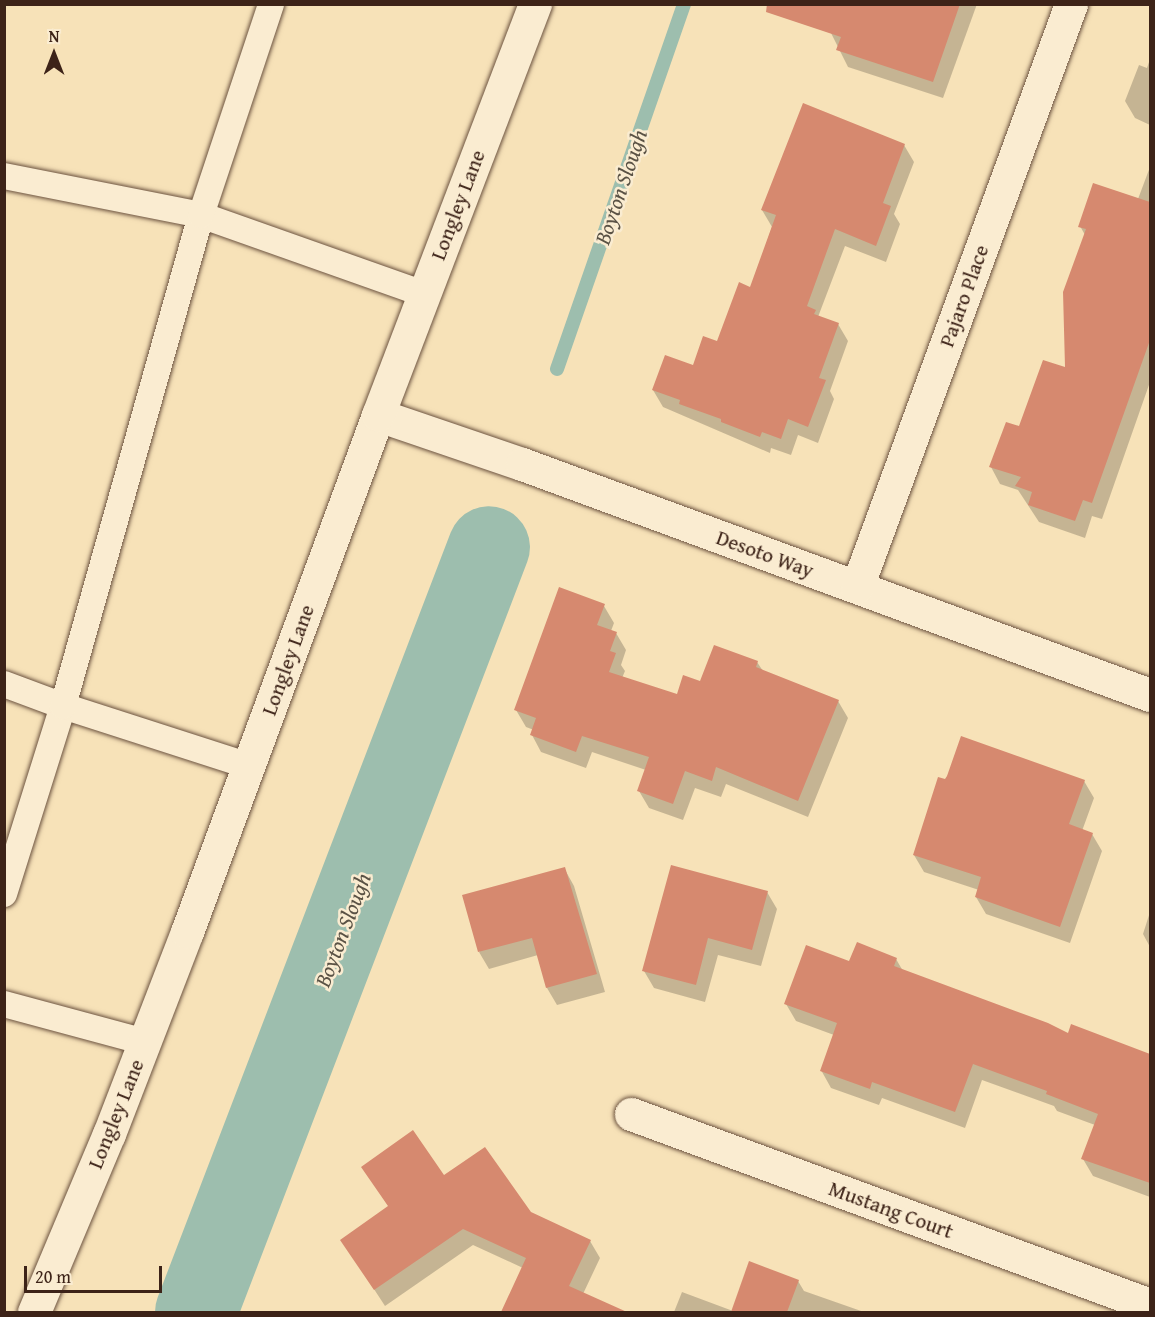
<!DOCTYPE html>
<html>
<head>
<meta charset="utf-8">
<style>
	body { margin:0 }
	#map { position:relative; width:1155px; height:1317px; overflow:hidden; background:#f7e2b8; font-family:"Gentium Book Plus",serif }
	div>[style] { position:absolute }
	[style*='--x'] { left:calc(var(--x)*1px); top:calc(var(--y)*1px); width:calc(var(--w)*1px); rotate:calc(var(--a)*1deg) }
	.shadow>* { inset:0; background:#0003 }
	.stream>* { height:14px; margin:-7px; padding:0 7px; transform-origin:7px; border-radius:7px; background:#9dbeae }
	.river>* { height:82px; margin:-41px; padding:0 41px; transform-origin:41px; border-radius:41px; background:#9dbeae }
	.building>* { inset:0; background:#d6896f }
	.roads { filter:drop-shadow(0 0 2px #6c5340) drop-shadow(0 0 2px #6c5340) }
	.service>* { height:26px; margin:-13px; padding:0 13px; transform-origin:13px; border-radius:13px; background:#faecd1 }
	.minor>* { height:33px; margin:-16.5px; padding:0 16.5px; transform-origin:16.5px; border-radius:16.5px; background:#faecd1 }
	.secondary>* { height:33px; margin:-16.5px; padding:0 16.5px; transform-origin:16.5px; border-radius:16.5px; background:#faecd1 }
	span { translate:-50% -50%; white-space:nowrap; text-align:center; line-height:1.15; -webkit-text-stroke:5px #faecd1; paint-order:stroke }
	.street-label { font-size:21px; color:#3d2318 }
	.water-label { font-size:22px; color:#5a5245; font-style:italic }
	.frame { position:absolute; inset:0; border:6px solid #3d2318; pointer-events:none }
	.north { position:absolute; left:24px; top:24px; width:60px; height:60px; -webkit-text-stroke:4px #faecd1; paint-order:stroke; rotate:0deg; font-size:16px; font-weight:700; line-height:24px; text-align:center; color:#3d2318 }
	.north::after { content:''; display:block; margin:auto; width:21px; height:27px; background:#3d2318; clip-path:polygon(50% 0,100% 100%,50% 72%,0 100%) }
	.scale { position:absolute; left:24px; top:1266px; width:138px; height:27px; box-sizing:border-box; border:3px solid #3d2318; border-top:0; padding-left:8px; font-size:18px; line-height:21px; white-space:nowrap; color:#3d2318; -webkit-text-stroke:4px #faecd1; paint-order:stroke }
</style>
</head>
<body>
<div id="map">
	<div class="shadow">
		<i style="clip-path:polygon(841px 4px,977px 4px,943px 98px,848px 67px,831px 33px)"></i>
		<i style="clip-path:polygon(1150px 59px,1150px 125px,1135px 118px,1125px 101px,1139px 65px,1147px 68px)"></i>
		<i style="clip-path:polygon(904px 145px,914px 162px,894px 214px,900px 224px,886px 262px,845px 246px,818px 317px,838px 324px,848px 341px,830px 391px,834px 399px,818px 443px,798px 435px,791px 455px,771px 448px,770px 453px,663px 407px,653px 390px,694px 367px,718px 343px,751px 289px,772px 227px,762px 210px)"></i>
		<i style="clip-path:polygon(1150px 167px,1150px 382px,1102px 519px,1092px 516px,1085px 538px,1039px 522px,1018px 490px,1000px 484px,991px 467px,1067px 370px,1085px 235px,1080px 226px,1138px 199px)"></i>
		<i style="clip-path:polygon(604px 606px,614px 623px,611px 631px,616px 633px,626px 650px,621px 665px,625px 671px,622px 678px,678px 696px,757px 662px,763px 671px,838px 701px,848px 718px,808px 817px,726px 784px,721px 797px,695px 788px,683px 820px,649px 808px,639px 791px,646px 770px,592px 752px,586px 768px,541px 752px,532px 735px,534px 730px,526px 727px,516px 710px)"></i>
		<i style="clip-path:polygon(945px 781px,1084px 781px,1094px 798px,1082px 831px,1092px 834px,1102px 851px,1070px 943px,986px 914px,976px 897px,979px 890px,924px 872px,914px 855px)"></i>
		<i style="clip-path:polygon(564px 868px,574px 886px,605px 992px,557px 1005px,547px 988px,538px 955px,489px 969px,479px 952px)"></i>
		<i style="clip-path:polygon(767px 892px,777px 909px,761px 966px,718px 955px,705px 1002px,654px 988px,644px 971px)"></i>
		<i style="clip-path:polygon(1150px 912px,1150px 947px,1143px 934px)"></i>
		<i style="clip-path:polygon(896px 959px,903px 971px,1069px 1035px,1072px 1026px,1150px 1056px,1150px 1197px,1093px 1176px,1083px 1159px,1095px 1125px,1057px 1111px,1054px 1106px,982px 1080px,965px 1128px,882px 1098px,879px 1105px,831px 1088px,821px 1070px,834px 1035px,796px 1021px,786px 1004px,850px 963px)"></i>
		<i style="clip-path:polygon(363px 1167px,444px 1177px,590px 1241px,600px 1258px,583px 1294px,621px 1312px,502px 1312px,523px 1268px,473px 1245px,385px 1306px,342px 1240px,389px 1207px)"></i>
		<i style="clip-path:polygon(798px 1281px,804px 1291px,864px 1312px,674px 1312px,682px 1292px,733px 1311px)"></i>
	</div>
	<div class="stream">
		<i style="--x:557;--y:369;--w:386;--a:-70.8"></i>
	</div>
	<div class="river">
		<i style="--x:196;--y:1312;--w:819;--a:-69.04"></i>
	</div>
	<div class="building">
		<i style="clip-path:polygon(767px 4px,960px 4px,933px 82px,836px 50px,841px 37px,766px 12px)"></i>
		<i style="clip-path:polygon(803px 103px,905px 144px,883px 203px,891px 206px,876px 246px,835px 229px,807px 306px,816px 310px,814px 314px,839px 323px,819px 378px,826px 380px,808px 427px,788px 419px,781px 439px,762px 432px,760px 437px,721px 422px,721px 419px,679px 404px,680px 400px,652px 390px,665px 355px,693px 365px,703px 336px,717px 341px,739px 282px,750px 287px,776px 215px,761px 210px)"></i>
		<i style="clip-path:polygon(1093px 183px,1150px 202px,1150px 340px,1092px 503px,1083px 500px,1075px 521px,1028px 505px,1032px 492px,1015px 486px,1021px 477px,989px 467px,1006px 422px,1019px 426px,1043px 360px,1065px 367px,1063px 292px,1086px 229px,1078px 227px)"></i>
		<i style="clip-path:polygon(559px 587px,605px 604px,597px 625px,617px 632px,610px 651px,616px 653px,609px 672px,677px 694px,683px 675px,700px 681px,714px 645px,758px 661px,756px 667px,839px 700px,798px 801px,716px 767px,712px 781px,685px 771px,673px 804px,637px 791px,649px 757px,582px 736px,576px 752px,530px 735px,536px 718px,514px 710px)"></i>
		<i style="clip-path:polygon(961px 736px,1085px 780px,1069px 824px,1093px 833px,1060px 927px,975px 897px,981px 877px,913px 855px,938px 777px,945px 779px,947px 776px)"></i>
		<i style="clip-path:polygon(671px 865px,768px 891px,752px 950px,708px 938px,696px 985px,642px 971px)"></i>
		<i style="clip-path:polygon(565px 867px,597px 974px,546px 988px,532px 938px,478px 952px,462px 895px)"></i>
		<i style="clip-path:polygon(857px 942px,897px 958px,894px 966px,1048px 1023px,1068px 1033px,1071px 1024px,1150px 1054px,1150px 1183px,1081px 1159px,1098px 1114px,1046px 1094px,1047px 1091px,973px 1064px,955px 1112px,872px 1082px,870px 1089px,820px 1071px,837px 1023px,784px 1004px,806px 945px,849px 961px)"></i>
		<i style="clip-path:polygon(413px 1130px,444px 1175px,485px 1147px,531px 1212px,591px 1240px,569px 1286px,627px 1312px,501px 1312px,526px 1258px,463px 1229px,374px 1290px,340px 1240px,388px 1206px,361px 1167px)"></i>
		<i style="clip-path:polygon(749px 1261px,799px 1280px,787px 1312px,731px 1312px)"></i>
	</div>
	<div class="roads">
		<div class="service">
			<i style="--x:4;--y:176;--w:201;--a:11.2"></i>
			<i style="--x:201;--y:215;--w:237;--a:19.5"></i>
			<i style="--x:4;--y:684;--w:63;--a:20.4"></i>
			<i style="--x:63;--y:706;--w:197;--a:107.4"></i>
			<i style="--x:249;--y:766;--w:195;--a:-162.1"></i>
			<i style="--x:63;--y:706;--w:510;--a:-74.3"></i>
			<i style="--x:201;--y:215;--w:222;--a:-71.6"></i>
			<i style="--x:4;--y:1004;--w:146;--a:15.1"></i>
		</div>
		<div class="minor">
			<i style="--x:378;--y:415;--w:152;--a:18.8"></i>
			<i style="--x:522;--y:464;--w:669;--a:20.2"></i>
			<i style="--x:857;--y:587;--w:621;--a:-69.84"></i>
			<i style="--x:631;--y:1114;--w:553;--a:20.2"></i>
		</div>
		<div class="secondary">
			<i style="--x:34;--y:1312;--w:193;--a:-67.2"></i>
			<i style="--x:109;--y:1134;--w:217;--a:-68.9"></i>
			<i style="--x:187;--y:932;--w:551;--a:-69.72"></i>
			<i style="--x:378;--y:415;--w:440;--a:-69.1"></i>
		</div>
	</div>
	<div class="street-label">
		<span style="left:458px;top:205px;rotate:-69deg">Longley Lane</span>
		<span style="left:964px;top:296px;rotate:-70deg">Pajaro Place</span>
		<span style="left:765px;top:554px;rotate:20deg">Desoto Way</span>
		<span style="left:288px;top:660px;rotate:-70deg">Longley Lane</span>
		<span style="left:116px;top:1114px;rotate:-68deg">Longley Lane</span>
		<span style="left:891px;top:1210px;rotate:20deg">Mustang Court</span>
	</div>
	<div class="water-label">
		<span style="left:621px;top:187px;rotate:-71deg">Boyton Slough</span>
		<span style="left:343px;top:930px;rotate:-69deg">Boyton Slough</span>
	</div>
	<div class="frame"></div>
	<div class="north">N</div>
	<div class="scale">20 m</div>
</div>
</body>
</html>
